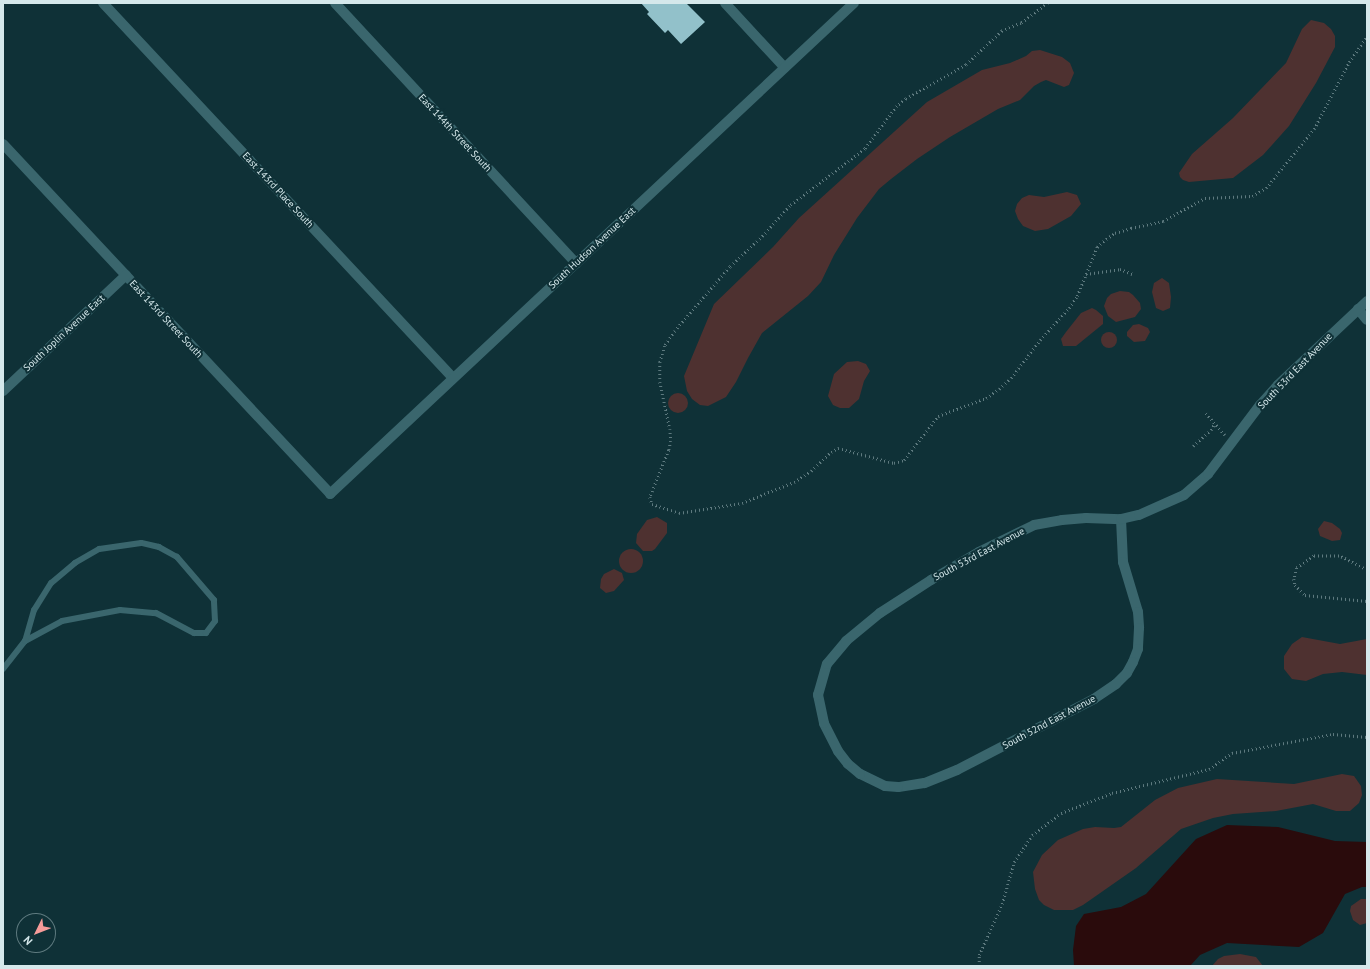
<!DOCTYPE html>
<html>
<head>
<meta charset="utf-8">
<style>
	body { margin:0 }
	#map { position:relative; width:1370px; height:969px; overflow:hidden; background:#0f3137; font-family:"PT Sans",sans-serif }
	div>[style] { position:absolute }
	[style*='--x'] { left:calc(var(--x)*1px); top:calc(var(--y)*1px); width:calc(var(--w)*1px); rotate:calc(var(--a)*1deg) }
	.green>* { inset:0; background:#4e3130 }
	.round { border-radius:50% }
	.water>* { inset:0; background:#2a0b0c }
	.building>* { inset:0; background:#92c1ca }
	.path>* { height:2.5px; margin-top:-1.25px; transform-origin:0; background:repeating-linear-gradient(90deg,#5e7a7f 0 1px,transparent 0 4px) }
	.lane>* { height:6px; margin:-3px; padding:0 3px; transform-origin:3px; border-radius:3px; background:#3a666d }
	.street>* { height:10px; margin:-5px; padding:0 5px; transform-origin:5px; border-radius:5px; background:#3a666d }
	span { translate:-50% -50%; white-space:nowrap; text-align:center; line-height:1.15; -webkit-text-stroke:4px #0f3137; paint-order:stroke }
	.street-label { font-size:10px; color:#d5e8eb }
	.frame { position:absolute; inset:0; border:4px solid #d5e8eb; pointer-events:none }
	.north { position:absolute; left:16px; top:913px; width:40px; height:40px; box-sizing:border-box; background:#0f3137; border:1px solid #5e7a7f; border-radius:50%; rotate:227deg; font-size:11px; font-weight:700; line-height:16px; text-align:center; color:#d5e8eb }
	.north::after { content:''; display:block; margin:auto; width:14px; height:18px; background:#f59b99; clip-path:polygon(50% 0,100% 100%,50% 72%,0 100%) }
</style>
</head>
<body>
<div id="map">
	<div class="green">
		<i style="clip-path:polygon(1311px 20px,1324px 23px,1331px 29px,1335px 36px,1335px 47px,1316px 83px,1289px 126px,1263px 155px,1233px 178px,1189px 182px,1183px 180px,1180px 177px,1179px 173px,1192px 154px,1233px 118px,1286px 63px,1302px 29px)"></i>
		<i style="clip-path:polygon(1040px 50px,1062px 57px,1070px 63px,1074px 73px,1069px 85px,1064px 87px,1046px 80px,1041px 82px,1034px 86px,1020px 100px,998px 109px,950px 137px,917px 159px,891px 179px,879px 189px,857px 218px,834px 255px,821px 282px,808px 296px,762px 333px,748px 358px,736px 382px,726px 397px,708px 406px,700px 405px,692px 399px,687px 391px,684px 376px,714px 304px,773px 247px,799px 218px,927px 102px,982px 70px,1010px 63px,1026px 56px,1032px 51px)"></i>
		<i style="clip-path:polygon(1067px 192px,1077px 195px,1081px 204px,1071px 216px,1048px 229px,1035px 231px,1023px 226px,1018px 219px,1015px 211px,1017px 204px,1022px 198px,1029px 195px,1044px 197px)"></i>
		<i style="clip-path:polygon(1162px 278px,1169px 283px,1171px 297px,1170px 308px,1163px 311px,1156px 308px,1152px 292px,1154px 283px)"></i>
		<i style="clip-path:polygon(1120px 291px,1129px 292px,1133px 295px,1140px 303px,1141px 309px,1135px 317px,1116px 322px,1108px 316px,1104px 306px,1107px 298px,1111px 294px)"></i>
		<i style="clip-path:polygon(1092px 308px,1096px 310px,1103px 316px,1103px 324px,1076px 346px,1063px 346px,1061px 339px,1066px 332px,1081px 313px)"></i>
		<i style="clip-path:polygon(1139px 324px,1148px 328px,1150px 332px,1145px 341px,1134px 342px,1127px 336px,1127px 332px,1133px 325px)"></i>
		<i class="round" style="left:1101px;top:332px;width:16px;height:16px"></i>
		<i style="clip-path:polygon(858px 361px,866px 364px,870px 371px,864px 381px,859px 399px,849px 408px,840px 408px,833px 405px,828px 396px,834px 374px,847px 362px)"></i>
		<i class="round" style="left:668px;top:393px;width:20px;height:20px"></i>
		<i style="clip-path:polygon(657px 517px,667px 523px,667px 533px,655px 549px,652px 551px,643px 551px,636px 543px,637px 534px,647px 520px)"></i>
		<i style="clip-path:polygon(1324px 521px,1332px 523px,1340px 529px,1342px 533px,1340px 540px,1332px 541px,1320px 536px,1318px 529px)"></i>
		<i class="round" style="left:619px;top:549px;width:24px;height:24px"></i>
		<i style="clip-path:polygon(614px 569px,622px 573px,624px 580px,614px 591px,606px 593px,600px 588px,601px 579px,604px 574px)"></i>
		<i style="clip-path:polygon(1302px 637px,1340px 644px,1367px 639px,1367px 675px,1342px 672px,1323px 674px,1306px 681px,1292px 679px,1284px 669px,1284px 656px,1292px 644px)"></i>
		<i style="clip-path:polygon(1342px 774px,1354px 776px,1361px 786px,1362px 795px,1359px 803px,1350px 811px,1336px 811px,1313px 804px,1276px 811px,1233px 814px,1213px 818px,1181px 829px,1136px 868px,1083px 905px,1073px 910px,1054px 910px,1044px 905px,1039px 900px,1035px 889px,1033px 872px,1042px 855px,1058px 840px,1083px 829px,1095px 827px,1114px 828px,1121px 827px,1155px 800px,1178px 788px,1217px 779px,1294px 784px)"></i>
		<i style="clip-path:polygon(1361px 899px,1367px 899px,1367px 923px,1360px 925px,1353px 920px,1350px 911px,1351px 906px)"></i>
		<i style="clip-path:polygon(1240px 954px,1256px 957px,1263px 966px,1212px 966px,1218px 959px,1224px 956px)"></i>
	</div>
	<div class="water">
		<i style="clip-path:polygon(1227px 825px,1278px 827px,1335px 841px,1367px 842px,1367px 887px,1362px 887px,1345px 894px,1323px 933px,1299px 947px,1227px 943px,1200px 955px,1190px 966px,1074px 966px,1073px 950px,1076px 926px,1084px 914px,1121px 907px,1146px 894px,1196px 839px)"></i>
	</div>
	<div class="building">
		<i style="clip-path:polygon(641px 3px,686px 3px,705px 22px,681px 44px,668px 30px,665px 33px,647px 14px,649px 12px)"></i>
	</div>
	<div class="path">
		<i style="--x:1048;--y:3;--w:34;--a:143"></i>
		<i style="--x:1021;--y:23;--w:21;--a:157"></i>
		<i style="--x:1002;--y:31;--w:50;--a:136.6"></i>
		<i style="--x:966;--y:65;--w:69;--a:150.5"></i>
		<i style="--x:906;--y:99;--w:11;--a:142"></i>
		<i style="--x:897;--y:106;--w:54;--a:126.7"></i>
		<i style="--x:865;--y:149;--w:94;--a:142.8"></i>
		<i style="--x:790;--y:206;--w:36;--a:132"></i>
		<i style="--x:766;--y:233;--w:50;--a:136.6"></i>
		<i style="--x:730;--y:267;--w:84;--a:130.7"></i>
		<i style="--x:675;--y:331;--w:18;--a:124"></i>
		<i style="--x:665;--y:346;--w:17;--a:107"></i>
		<i style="--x:660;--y:362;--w:20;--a:90"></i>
		<i style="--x:660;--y:382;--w:48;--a:78"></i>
		<i style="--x:670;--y:429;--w:12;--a:85"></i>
		<i style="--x:671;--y:441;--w:9;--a:103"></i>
		<i style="--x:669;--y:450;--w:51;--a:112"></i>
		<i style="--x:650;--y:497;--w:7;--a:74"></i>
		<i style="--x:652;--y:504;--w:28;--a:18"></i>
		<i style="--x:679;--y:513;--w:64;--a:-9"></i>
		<i style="--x:742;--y:503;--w:56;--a:-22"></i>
		<i style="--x:794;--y:482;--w:20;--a:-33"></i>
		<i style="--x:811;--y:471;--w:28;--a:-44"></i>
		<i style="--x:831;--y:452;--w:8;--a:-30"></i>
		<i style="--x:838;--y:448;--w:58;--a:15"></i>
		<i style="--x:894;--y:463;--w:10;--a:-17"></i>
		<i style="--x:904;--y:460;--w:56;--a:-52.3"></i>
		<i style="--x:938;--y:416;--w:51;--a:-20.6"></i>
		<i style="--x:986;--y:398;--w:16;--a:-35"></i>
		<i style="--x:999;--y:389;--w:16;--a:-43"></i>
		<i style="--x:1011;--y:378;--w:48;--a:-52.7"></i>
		<i style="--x:1040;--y:340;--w:43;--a:-47.8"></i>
		<i style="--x:1069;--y:308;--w:14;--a:-56"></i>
		<i style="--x:1077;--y:296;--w:53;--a:-67.8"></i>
		<i style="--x:1097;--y:247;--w:12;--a:-42"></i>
		<i style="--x:1106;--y:239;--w:11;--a:-34"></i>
		<i style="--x:1115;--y:233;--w:17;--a:-17"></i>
		<i style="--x:1131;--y:228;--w:33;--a:-12"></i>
		<i style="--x:1163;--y:221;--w:48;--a:-28.7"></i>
		<i style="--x:1205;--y:198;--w:47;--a:-2.4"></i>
		<i style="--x:1252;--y:196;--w:16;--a:-30"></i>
		<i style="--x:1266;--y:188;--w:76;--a:-50.9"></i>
		<i style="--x:1314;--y:129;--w:76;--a:-62.4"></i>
		<i style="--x:1349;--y:62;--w:32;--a:-55"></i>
		<i style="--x:1086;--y:274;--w:34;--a:-8"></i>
		<i style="--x:1120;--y:269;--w:14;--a:21"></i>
		<i style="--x:1206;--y:413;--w:29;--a:49"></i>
		<i style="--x:1193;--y:446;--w:24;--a:-42"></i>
		<i style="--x:1211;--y:430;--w:7;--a:-63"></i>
		<i style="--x:1367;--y:570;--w:31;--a:-153"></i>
		<i style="--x:1339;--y:556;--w:25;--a:180"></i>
		<i style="--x:1314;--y:556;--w:21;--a:145"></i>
		<i style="--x:1297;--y:568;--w:11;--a:105"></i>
		<i style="--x:1294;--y:579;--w:6;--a:81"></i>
		<i style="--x:1295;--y:585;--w:14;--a:45"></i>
		<i style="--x:1305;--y:595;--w:62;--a:5.5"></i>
		<i style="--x:979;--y:966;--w:11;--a:-90"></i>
		<i style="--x:979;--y:955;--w:56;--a:-65.7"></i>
		<i style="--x:1002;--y:904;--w:44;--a:-74.1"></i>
		<i style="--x:1014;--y:862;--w:32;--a:-56"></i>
		<i style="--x:1032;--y:835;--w:36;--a:-37"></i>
		<i style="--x:1061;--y:813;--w:55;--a:-21.4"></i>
		<i style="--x:1112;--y:793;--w:100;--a:-13.9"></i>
		<i style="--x:1209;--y:769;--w:28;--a:-35"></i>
		<i style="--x:1232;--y:753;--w:103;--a:-10.7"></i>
		<i style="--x:1333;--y:734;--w:34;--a:5"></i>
		<i style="--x:1366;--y:966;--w:2;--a:-63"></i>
	</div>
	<div class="lane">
		<i style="--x:3;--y:669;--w:36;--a:-52"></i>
		<i style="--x:25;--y:641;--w:42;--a:-28.4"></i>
		<i style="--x:62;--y:621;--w:59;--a:-10.7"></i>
		<i style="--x:120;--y:610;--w:36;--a:5"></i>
		<i style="--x:156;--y:613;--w:43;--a:27.8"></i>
		<i style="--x:194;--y:633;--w:12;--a:0"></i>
		<i style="--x:206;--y:633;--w:15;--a:-53"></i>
		<i style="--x:215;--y:621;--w:21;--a:-93"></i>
		<i style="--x:214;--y:600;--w:57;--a:-130.7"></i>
		<i style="--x:177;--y:557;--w:21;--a:-151"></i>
		<i style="--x:159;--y:547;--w:18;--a:-167"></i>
		<i style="--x:141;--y:543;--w:42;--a:171.9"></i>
		<i style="--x:99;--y:549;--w:28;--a:150"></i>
		<i style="--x:75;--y:563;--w:31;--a:140"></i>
		<i style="--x:51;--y:583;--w:32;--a:122"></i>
		<i style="--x:34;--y:610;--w:32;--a:106"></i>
	</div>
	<div class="street">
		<i style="--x:103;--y:3;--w:513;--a:46.97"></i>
		<i style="--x:335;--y:3;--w:355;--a:47.2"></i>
		<i style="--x:725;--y:3;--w:88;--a:47.3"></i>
		<i style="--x:3;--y:144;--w:479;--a:46.9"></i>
		<i style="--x:330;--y:494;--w:718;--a:-43.14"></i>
		<i style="--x:1358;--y:309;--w:14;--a:51"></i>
		<i style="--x:3;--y:391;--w:169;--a:-43.3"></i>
		<i style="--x:1121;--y:519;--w:43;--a:87.3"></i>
		<i style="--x:1123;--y:562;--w:52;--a:73.3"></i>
		<i style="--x:1138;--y:612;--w:16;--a:86"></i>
		<i style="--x:1139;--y:628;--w:21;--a:93"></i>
		<i style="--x:1138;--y:649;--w:14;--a:111"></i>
		<i style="--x:1133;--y:662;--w:13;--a:119"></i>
		<i style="--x:1127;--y:673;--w:16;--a:135"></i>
		<i style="--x:1116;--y:684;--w:27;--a:146"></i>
		<i style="--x:1094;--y:699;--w:154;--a:152.6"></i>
		<i style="--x:957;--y:770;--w:35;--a:158"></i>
		<i style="--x:924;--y:783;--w:26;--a:171"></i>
		<i style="--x:898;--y:787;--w:13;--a:-176"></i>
		<i style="--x:885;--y:786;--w:28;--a:-154"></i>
		<i style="--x:860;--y:774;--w:16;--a:-140"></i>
		<i style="--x:848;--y:764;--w:16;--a:-128"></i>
		<i style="--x:838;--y:751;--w:31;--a:-117"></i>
		<i style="--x:824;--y:723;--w:29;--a:-102"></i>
		<i style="--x:818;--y:695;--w:32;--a:-74"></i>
		<i style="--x:827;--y:664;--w:30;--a:-50"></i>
		<i style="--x:846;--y:641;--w:44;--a:-39.5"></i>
		<i style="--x:880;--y:613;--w:61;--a:-32.9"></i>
		<i style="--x:931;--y:580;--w:56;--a:-30.3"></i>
		<i style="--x:979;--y:552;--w:61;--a:-26.1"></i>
		<i style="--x:1034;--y:525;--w:28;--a:-10"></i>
		<i style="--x:1062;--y:520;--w:24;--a:-5"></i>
		<i style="--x:1086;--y:518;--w:35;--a:2"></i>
		<i style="--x:1121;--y:519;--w:18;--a:-13"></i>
		<i style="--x:1139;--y:515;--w:49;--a:-24"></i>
		<i style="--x:1184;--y:495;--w:32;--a:-41"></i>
		<i style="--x:1208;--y:474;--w:86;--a:-53"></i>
		<i style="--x:1260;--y:405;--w:27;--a:-48"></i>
		<i style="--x:1278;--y:385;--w:122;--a:-43.3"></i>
	</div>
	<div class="street-label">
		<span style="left:455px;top:133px;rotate:47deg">East 144th Street South</span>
		<span style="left:278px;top:190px;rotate:47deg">East 143rd Place South</span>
		<span style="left:592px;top:248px;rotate:-43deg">South Hudson Avenue East</span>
		<span style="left:166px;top:319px;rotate:47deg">East 143rd Street South</span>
		<span style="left:64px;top:333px;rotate:-43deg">South Joplin Avenue East</span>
		<span style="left:1295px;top:371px;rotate:-46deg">South 53rd East Avenue</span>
		<span style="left:979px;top:554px;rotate:-28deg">South 53rd East Avenue</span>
		<span style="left:1049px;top:722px;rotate:-28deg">South 52nd East Avenue</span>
	</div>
	<div class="frame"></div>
	<div class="north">N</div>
</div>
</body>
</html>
